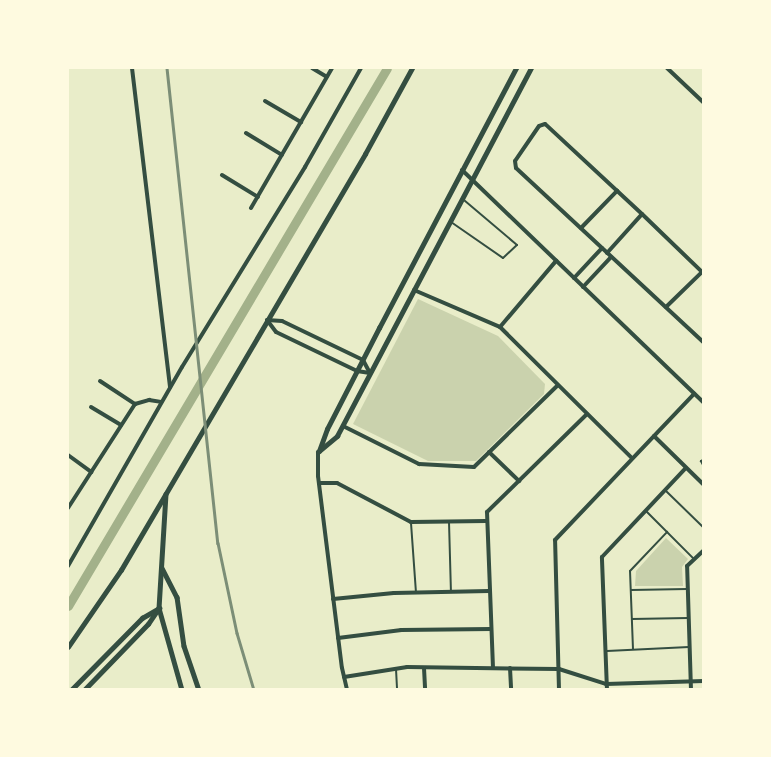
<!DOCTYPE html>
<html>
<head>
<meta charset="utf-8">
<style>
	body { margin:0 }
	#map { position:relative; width:771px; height:757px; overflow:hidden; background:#e9edc9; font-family:"Source Sans 3",sans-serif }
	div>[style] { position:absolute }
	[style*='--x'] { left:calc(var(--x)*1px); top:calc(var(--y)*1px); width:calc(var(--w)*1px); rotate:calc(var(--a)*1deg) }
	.green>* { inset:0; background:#cad2ad }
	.canal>* { height:9px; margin:-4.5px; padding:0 4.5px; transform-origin:4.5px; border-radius:4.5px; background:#a3b18a }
	.service>* { height:2px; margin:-1px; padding:0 1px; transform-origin:1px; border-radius:1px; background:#344e41 }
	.minor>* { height:4px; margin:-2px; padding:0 2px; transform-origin:2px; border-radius:2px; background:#344e41 }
	.tertiary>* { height:4.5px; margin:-2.25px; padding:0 2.25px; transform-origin:2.25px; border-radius:2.25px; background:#344e41 }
	.rail>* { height:2.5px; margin:-1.25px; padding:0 1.25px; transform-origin:1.25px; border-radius:1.25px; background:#7c8e77 }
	span { translate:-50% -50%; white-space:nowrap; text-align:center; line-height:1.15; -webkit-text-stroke:4px #fefae0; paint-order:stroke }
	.frame { position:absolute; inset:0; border:69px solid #fefae0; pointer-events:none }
</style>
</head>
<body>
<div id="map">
	<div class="green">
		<i style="clip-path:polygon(418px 299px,498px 336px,545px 384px,544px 394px,476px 461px,428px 461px,353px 424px)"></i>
		<i style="clip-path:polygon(666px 538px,688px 559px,682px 567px,683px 586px,635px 586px,636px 571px)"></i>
	</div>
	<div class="canal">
		<i style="--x:68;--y:606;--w:625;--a:-59.33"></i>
	</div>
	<div class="service">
		<i style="--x:451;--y:222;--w:63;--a:34.7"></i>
		<i style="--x:503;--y:258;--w:19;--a:-43"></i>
		<i style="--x:517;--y:245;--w:70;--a:-139.7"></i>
		<i style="--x:704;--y:459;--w:4;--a:146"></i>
		<i style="--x:701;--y:461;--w:7;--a:63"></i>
		<i style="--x:666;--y:491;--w:53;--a:44.2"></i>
		<i style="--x:646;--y:511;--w:68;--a:45"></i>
		<i style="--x:449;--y:522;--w:70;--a:88.4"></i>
		<i style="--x:411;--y:523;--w:70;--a:85.9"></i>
		<i style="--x:631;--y:590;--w:56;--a:-1"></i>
		<i style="--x:632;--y:619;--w:56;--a:-1"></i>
		<i style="--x:633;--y:649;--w:78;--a:-92.2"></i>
		<i style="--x:630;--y:571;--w:54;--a:-46.5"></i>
		<i style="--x:607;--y:651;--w:82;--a:-2.8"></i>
		<i style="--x:396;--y:669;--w:21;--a:87"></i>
	</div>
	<div class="minor">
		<i style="--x:132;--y:68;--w:321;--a:83.2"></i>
		<i style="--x:312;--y:68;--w:17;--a:31"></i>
		<i style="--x:667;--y:68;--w:51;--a:43.4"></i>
		<i style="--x:265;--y:101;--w:42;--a:30.3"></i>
		<i style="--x:246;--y:133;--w:42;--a:31.4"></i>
		<i style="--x:462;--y:170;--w:336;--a:43.9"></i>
		<i style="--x:222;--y:175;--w:42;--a:31.4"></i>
		<i style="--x:251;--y:208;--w:162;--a:-59.9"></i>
		<i style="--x:642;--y:214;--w:132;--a:-137.1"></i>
		<i style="--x:545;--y:124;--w:6;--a:162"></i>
		<i style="--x:539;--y:126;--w:42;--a:124.4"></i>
		<i style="--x:515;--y:161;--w:7;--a:82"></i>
		<i style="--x:516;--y:168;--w:257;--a:42.9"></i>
		<i style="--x:581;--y:228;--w:52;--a:-45.8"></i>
		<i style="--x:607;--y:253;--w:52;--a:-48.1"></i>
		<i style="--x:642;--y:214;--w:83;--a:44"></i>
		<i style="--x:574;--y:278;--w:41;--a:-47"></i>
		<i style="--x:583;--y:287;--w:41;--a:-47"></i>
		<i style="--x:414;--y:290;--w:94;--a:23.3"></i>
		<i style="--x:500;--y:327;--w:186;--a:44.8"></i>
		<i style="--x:666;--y:307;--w:50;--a:-44.2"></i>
		<i style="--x:702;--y:272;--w:2;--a:27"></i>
		<i style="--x:267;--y:320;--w:15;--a:4"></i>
		<i style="--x:282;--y:321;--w:90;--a:25.7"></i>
		<i style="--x:363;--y:360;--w:15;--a:62"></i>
		<i style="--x:267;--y:320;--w:15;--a:53"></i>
		<i style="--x:276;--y:332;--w:90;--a:25.7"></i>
		<i style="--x:357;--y:371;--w:13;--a:9"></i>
		<i style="--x:500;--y:327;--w:87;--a:-49.7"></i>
		<i style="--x:100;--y:381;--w:42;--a:33.3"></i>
		<i style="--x:91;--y:407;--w:35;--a:31"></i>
		<i style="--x:343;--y:426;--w:85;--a:26.6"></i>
		<i style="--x:419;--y:464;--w:55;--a:3.1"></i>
		<i style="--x:474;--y:467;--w:117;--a:-44.3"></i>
		<i style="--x:654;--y:436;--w:70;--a:44.4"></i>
		<i style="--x:318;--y:452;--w:24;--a:90"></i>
		<i style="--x:318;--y:476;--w:193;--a:82.9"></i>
		<i style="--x:342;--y:668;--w:23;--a:77"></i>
		<i style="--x:489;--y:452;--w:42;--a:44"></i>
		<i style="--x:68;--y:455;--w:29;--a:36"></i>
		<i style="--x:319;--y:483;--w:18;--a:0"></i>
		<i style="--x:337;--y:483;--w:84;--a:27.8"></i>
		<i style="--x:411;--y:522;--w:75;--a:-0.8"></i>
		<i style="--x:68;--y:508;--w:124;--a:-57.2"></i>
		<i style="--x:135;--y:404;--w:15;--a:-16"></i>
		<i style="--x:149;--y:400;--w:12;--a:9"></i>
		<i style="--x:68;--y:566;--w:229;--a:-60.2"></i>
		<i style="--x:182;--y:367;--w:235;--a:-58.4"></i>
		<i style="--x:305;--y:167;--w:114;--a:-60.5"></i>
		<i style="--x:333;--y:599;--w:61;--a:-5.6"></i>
		<i style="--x:394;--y:593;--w:95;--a:-1.2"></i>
		<i style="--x:338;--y:638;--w:64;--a:-7.2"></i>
		<i style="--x:401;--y:630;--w:90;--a:-0.6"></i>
		<i style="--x:424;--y:668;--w:22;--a:87"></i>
		<i style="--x:493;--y:668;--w:156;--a:-92.2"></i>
		<i style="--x:487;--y:512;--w:140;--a:-44.4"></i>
		<i style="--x:510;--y:668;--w:22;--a:87"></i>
		<i style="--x:344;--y:677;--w:64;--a:-9"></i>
		<i style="--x:407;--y:667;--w:152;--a:0.8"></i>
		<i style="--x:559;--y:669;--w:49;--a:17.7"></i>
		<i style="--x:606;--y:684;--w:98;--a:-1.8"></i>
		<i style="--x:559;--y:690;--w:150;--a:-91.5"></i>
		<i style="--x:555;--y:540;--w:202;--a:-46.4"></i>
		<i style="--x:607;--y:690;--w:133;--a:-92.2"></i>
		<i style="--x:602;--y:557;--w:122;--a:-46.7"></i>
		<i style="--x:691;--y:690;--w:124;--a:-91.8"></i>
		<i style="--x:687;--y:566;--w:23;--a:-43"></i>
	</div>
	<div class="tertiary">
		<i style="--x:319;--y:451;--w:23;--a:-70"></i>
		<i style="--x:327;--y:429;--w:114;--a:-62.8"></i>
		<i style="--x:379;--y:328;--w:294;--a:-62.2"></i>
		<i style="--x:318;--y:452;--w:25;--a:-40"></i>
		<i style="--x:337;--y:436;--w:416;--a:-62.2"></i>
		<i style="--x:166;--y:494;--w:114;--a:93.5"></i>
		<i style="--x:159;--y:608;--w:85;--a:74.3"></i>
		<i style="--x:162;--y:568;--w:33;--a:63"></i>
		<i style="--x:177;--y:597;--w:49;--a:81.9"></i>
		<i style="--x:184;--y:646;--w:46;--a:71.2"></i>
		<i style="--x:68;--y:647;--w:93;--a:-55.5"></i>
		<i style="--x:121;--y:570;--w:482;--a:-59.6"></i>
		<i style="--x:365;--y:154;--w:98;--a:-61.3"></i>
		<i style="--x:71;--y:690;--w:101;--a:-45.4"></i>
		<i style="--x:142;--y:618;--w:20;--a:-30"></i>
		<i style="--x:84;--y:690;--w:92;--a:-45.9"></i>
		<i style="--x:148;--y:624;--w:18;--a:-56"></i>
	</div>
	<div class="rail">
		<i style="--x:167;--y:68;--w:478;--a:83.9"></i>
		<i style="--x:218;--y:543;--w:92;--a:78.1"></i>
		<i style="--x:237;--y:633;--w:59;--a:73.4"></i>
	</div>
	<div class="frame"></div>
</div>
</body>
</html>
